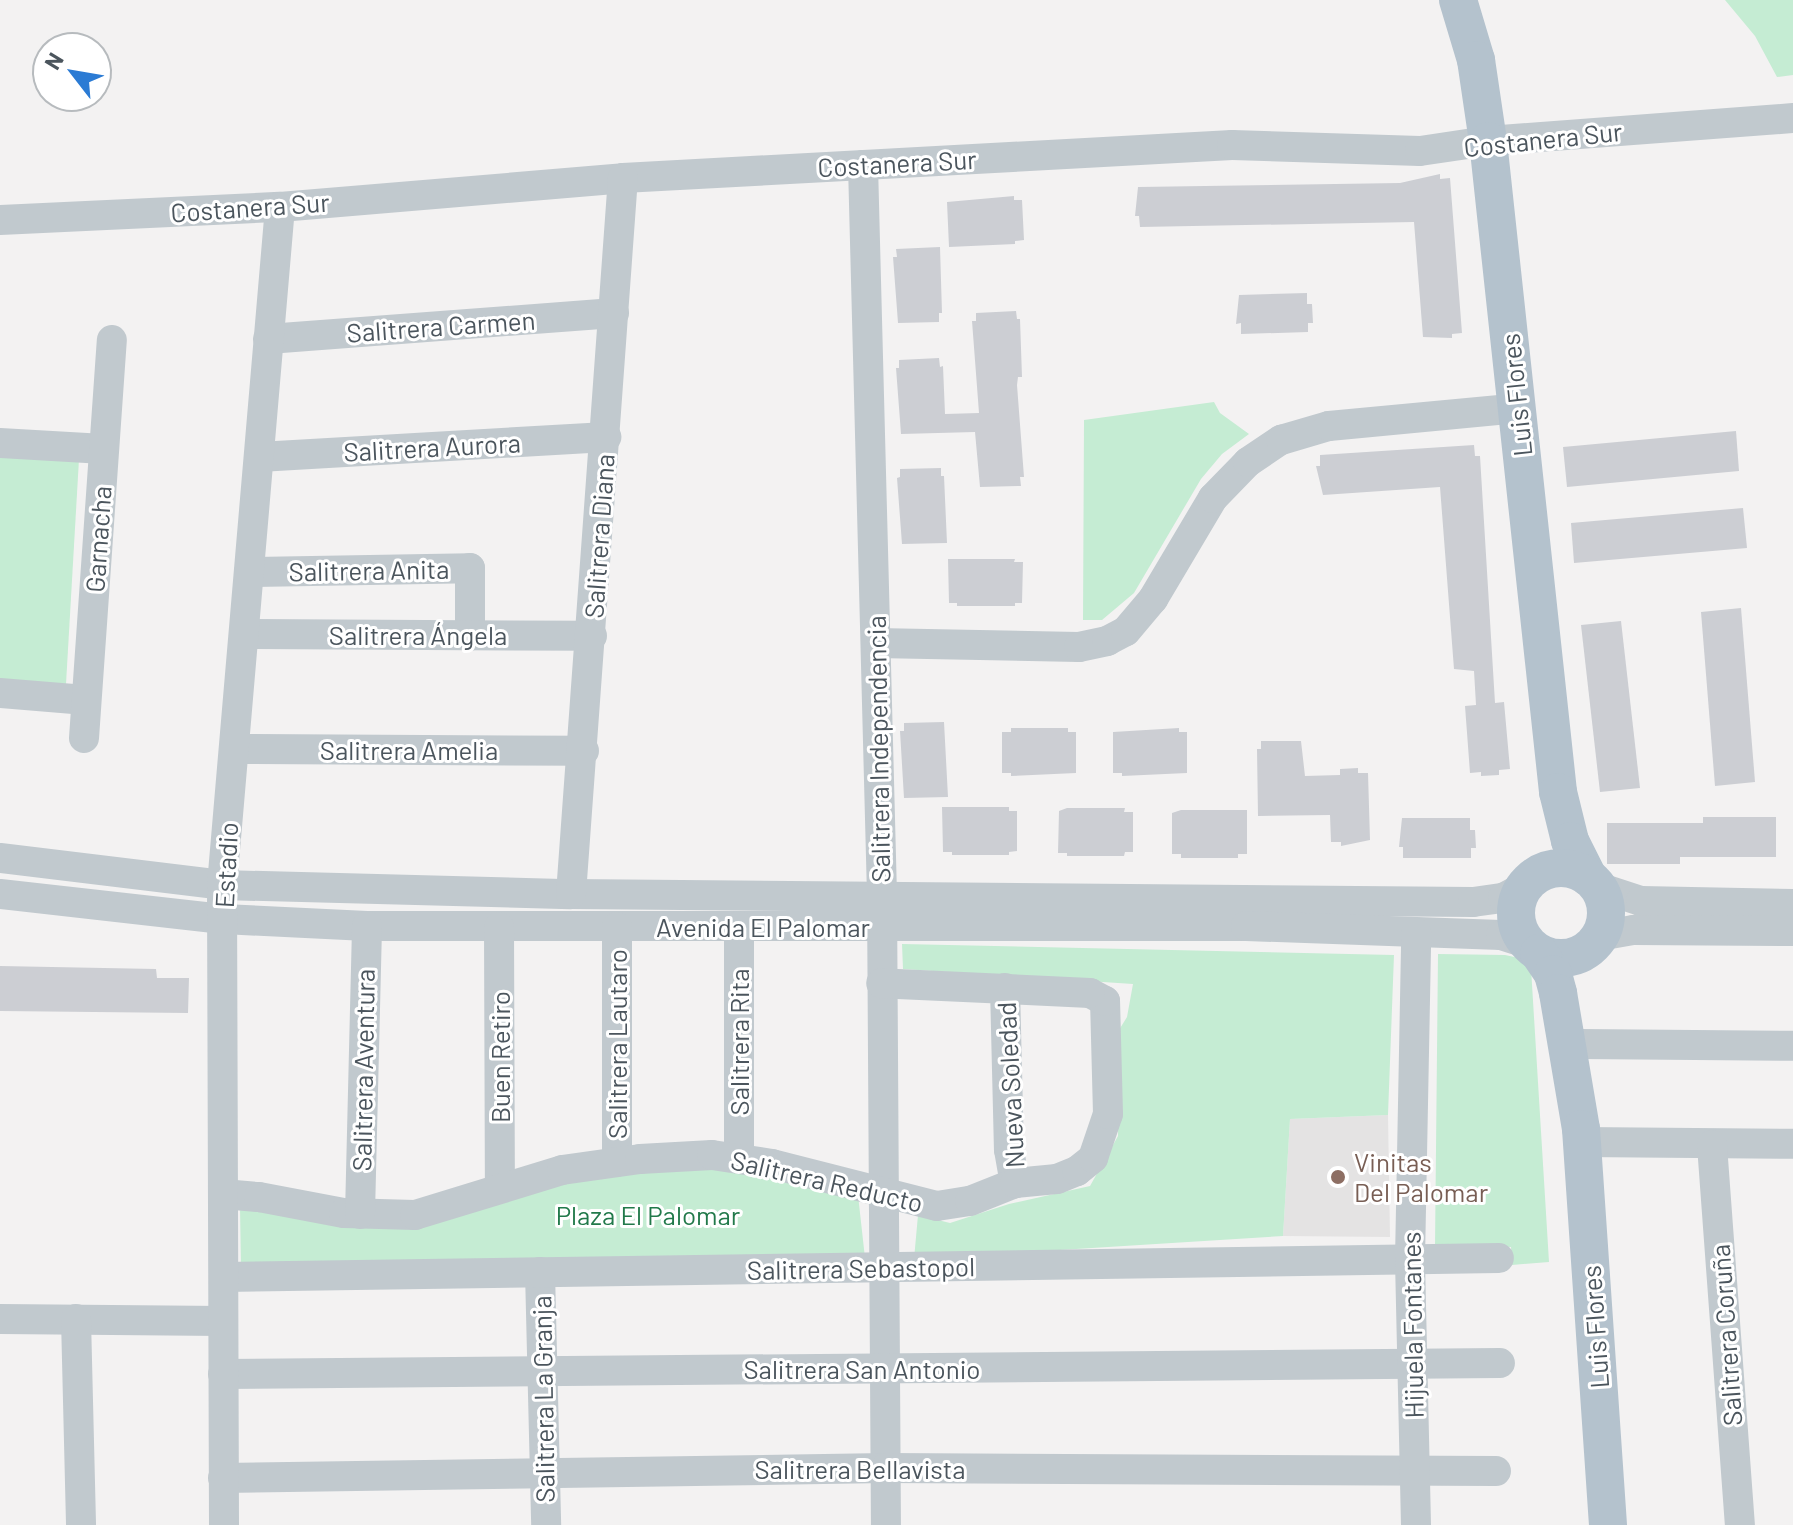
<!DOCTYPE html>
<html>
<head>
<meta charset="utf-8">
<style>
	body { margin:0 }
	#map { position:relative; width:1793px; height:1525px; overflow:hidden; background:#f3f2f2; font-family:Barlow,sans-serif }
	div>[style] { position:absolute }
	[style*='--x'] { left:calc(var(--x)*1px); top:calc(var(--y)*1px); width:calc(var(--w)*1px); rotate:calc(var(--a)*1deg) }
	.education>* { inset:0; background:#e4e3e3 }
	.green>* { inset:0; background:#c5ecd3 }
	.building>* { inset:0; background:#ccced3 }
	.minor>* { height:30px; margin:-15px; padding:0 15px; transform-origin:15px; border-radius:15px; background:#c1c9ce }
	.major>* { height:38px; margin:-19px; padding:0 19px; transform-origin:19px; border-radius:19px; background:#b4c2cd }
	.major>.ring { margin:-19px; padding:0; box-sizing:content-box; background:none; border:38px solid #b4c2cd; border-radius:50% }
	.dots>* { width:22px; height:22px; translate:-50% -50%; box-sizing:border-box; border:4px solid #fff; border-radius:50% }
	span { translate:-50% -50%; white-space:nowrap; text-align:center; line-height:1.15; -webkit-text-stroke:6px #fff; paint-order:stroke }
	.street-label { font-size:26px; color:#4b555d }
	.education-label { font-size:26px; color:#785e54 }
	.left { translate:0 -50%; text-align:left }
	.park-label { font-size:26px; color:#21794a }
	.north { position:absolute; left:32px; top:32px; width:80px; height:80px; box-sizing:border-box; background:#fff; border:2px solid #b7bbbe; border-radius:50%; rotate:301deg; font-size:22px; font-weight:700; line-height:32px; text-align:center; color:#4b555d }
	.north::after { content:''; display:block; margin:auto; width:28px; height:36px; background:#2b7bd4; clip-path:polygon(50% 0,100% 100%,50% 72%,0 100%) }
</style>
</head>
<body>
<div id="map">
	<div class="education">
		<i style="clip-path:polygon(1388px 1115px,1390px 1237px,1283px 1236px,1290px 1119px)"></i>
	</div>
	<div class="green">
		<i style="clip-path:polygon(1725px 0,1793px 0,1793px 75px,1777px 77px,1755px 36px)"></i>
		<i style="clip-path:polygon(1214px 402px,1220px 413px,1249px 434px,1222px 454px,1201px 479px,1134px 593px,1102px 620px,1083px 620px,1084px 420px)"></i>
		<i style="clip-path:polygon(0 455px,79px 459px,66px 684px,0 680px)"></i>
		<i style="clip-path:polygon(902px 944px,1394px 955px,1388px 1115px,1290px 1119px,1283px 1236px,914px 1259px,918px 1215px,950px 1223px,1009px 1204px,1090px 1186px,1118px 1136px,1119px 1030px,1127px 1017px,1133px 984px,903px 969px)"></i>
		<i style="clip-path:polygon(1438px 954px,1505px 955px,1519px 958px,1531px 968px,1549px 1262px,1512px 1265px,1511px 1247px,1435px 1246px)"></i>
		<i style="clip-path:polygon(647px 1162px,857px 1186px,866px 1267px,241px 1269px,240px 1207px,317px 1219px)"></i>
	</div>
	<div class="building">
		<i style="clip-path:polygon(1440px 174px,1440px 179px,1450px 178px,1462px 333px,1452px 334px,1452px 338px,1423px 337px,1414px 222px,1140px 227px,1139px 216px,1135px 216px,1138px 187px,1400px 183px)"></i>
		<i style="clip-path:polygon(1014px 196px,1014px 200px,1022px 200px,1024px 240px,1015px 241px,1015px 244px,949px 247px,947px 202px)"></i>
		<i style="clip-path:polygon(940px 247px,942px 313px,939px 313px,939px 322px,898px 323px,893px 257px,897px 257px,896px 249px)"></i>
		<i style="clip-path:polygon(1307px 293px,1307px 304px,1312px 304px,1313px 323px,1308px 323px,1308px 332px,1241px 334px,1241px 323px,1236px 324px,1239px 295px)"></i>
		<i style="clip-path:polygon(1016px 311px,1017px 319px,1020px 319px,1022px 377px,1018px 377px,1017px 385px,1024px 477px,1020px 477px,1021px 486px,980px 487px,975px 432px,901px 434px,896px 368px,899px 368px,899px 360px,939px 358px,940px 367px,943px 366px,945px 414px,979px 413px,972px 321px,976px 321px,976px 313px)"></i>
		<i style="clip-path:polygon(1736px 431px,1739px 471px,1567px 487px,1563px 447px)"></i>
		<i style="clip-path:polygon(1474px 445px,1475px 456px,1480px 456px,1495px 703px,1504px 702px,1510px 769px,1499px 770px,1499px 775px,1481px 776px,1481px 772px,1470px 773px,1465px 706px,1476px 705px,1474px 671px,1454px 669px,1440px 487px,1323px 495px,1316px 466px,1320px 466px,1320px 455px)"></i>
		<i style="clip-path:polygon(941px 468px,941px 476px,944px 476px,947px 543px,902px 544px,897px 478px,900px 477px,900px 469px)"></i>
		<i style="clip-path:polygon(1743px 508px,1747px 548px,1574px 563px,1571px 523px)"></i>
		<i style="clip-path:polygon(948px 559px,1015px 559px,1014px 562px,1023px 562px,1022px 603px,1015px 603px,1015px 606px,957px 606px,957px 603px,949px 603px)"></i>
		<i style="clip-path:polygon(1741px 608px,1755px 782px,1715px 786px,1701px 612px)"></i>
		<i style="clip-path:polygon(1621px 621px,1640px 788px,1600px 792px,1581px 625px)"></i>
		<i style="clip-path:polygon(944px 722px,948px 797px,904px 798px,900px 731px,904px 731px,904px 723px)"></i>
		<i style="clip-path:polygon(1011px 728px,1068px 728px,1068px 732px,1076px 732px,1076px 773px,1011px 776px,1011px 773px,1002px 773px,1002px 732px,1011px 732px)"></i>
		<i style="clip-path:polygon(1179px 728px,1179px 732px,1187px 732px,1187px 773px,1122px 776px,1122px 773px,1113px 773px,1113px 732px)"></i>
		<i style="clip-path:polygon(1261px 741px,1301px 741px,1305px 776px,1340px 775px,1340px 769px,1358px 768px,1358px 773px,1368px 773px,1370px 840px,1341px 846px,1341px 842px,1331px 842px,1330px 815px,1258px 816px,1257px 749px,1261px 749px)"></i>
		<i style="clip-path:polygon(942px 807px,1009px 807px,1009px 811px,1017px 811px,1017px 851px,1009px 852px,1009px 855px,952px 855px,952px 852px,943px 852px)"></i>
		<i style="clip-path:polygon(1067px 808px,1125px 808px,1124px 812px,1133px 812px,1133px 852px,1125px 852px,1124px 856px,1067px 856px,1067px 853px,1058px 853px,1059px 811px)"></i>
		<i style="clip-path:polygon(1181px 810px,1247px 810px,1247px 854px,1238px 854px,1238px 858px,1181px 858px,1181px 854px,1172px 854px,1172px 813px)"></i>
		<i style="clip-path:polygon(1703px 817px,1776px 817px,1776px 857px,1680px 857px,1680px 864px,1607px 864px,1607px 823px,1703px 823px)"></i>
		<i style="clip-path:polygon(1402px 818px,1470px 818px,1470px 830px,1475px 830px,1476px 848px,1471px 848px,1471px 858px,1403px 858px,1403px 847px,1399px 847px)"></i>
		<i style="clip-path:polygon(0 966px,156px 969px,157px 978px,189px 978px,188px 1013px,0 1011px)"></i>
	</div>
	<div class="minor">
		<i style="--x:863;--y:165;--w:731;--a:88.51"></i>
		<i style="--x:882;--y:896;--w:629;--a:89.64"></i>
		<i style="--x:0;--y:220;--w:280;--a:-2.7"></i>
		<i style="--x:280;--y:207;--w:344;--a:-4.8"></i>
		<i style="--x:623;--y:178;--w:610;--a:-3.1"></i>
		<i style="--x:1232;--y:145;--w:188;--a:1.8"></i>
		<i style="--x:1420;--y:151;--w:69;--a:-8.4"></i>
		<i style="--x:1488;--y:141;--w:306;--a:-4.3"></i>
		<i style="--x:268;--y:339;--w:347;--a:-4.3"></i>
		<i style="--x:0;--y:443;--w:104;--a:3.3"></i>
		<i style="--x:259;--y:457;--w:348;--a:-3.3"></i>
		<i style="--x:249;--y:572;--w:221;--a:-1"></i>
		<i style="--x:470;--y:568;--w:68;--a:90"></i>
		<i style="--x:244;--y:634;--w:348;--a:0.3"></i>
		<i style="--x:876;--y:643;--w:203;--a:1.1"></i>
		<i style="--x:1079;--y:647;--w:29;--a:-12"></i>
		<i style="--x:1107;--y:641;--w:21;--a:-28"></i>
		<i style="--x:1126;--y:631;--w:42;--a:-49.8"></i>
		<i style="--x:1153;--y:599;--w:117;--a:-59.3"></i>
		<i style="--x:1213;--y:498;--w:50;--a:-45.8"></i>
		<i style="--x:1248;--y:462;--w:40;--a:-34"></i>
		<i style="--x:1281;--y:440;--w:50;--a:-16.3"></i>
		<i style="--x:1329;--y:426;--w:190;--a:-5.4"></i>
		<i style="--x:0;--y:693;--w:86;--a:4.7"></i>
		<i style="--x:84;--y:738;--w:399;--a:-86"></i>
		<i style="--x:234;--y:749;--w:350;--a:0.3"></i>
		<i style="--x:0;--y:858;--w:224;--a:6.9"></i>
		<i style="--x:222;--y:885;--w:349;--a:1.5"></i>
		<i style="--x:571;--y:894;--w:902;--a:0.51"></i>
		<i style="--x:1473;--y:902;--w:30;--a:-8"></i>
		<i style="--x:1503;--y:898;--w:24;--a:-28"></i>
		<i style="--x:1598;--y:887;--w:45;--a:18"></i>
		<i style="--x:1641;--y:901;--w:152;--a:1.1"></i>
		<i style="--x:0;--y:894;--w:224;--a:6.4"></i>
		<i style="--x:223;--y:919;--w:144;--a:2.8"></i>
		<i style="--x:367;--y:926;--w:879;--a:0"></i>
		<i style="--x:1246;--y:926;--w:255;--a:2"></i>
		<i style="--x:1501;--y:935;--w:26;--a:18"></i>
		<i style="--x:571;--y:894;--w:718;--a:-85.85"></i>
		<i style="--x:499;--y:927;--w:261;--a:89.8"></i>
		<i style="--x:1599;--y:936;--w:36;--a:-10"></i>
		<i style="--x:1634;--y:930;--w:159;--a:0.4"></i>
		<i style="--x:1005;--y:988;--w:162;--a:88.6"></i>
		<i style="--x:1009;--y:1150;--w:34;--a:80"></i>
		<i style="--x:1580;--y:1044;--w:213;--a:0.5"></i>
		<i style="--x:1582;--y:1142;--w:211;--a:0.5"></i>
		<i style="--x:1712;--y:1145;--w:381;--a:85.8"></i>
		<i style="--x:739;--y:1157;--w:231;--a:-90"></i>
		<i style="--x:617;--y:1162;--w:235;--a:-90"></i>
		<i style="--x:223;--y:1194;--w:36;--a:5"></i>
		<i style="--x:259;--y:1197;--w:86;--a:10.7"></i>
		<i style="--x:344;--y:1213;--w:71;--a:1.6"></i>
		<i style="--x:415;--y:1215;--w:154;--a:-17"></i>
		<i style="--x:562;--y:1170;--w:79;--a:-8"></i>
		<i style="--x:640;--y:1159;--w:72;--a:-3.2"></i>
		<i style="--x:712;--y:1155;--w:61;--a:8.5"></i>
		<i style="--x:772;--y:1164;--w:170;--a:14.3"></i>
		<i style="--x:937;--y:1206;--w:33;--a:-9"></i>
		<i style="--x:970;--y:1201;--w:48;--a:-21.8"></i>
		<i style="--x:1015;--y:1183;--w:42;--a:-5.4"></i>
		<i style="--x:1057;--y:1179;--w:22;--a:-22"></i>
		<i style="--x:1077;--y:1171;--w:21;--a:-39"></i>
		<i style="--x:1093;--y:1158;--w:46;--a:-71.2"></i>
		<i style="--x:1108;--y:1114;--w:113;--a:-91.5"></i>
		<i style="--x:1105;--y:1001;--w:17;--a:-152"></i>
		<i style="--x:1090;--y:993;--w:209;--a:-177.3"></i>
		<i style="--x:360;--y:1214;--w:288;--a:-88.6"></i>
		<i style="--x:540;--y:1272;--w:253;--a:88.6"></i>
		<i style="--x:224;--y:1277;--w:1275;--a:-0.85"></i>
		<i style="--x:0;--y:1319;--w:223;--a:0.5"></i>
		<i style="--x:76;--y:1319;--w:206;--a:88.6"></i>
		<i style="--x:223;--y:1374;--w:1277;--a:-0.49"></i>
		<i style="--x:223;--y:1478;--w:663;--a:-0.86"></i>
		<i style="--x:886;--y:1468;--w:610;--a:0.28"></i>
		<i style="--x:224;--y:1525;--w:640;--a:-90.18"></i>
		<i style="--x:222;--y:885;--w:680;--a:-85.11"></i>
		<i style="--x:1416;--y:1525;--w:265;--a:-91.3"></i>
		<i style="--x:1410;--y:1260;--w:327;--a:-88.9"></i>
	</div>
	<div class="major">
		<i style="--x:1458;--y:0;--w:63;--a:73.3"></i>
		<i style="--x:1476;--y:60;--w:82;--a:81.6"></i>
		<i style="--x:1488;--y:141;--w:655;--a:83.86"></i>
		<i style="--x:1558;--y:792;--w:50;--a:76.2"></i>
		<i style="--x:1570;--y:841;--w:40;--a:63.4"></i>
		<i class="ring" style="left:1516px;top:868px;width:52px;height:52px"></i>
		<i style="--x:1539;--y:953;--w:25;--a:56"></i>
		<i style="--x:1553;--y:974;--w:20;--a:75"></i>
		<i style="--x:1558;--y:993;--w:138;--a:80.4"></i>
		<i style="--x:1581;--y:1129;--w:397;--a:86.1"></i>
	</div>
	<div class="dots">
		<i style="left:1338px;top:1177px;background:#8d6e63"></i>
	</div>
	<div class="street-label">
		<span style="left:1543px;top:139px;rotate:-6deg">Costanera Sur</span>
		<span style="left:897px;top:163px;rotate:-3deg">Costanera Sur</span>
		<span style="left:250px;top:207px;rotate:-4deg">Costanera Sur</span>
		<span style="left:441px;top:326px;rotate:-4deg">Salitrera Carmen</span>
		<span style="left:1516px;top:395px;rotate:-96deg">Luis Flores</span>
		<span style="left:432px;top:447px;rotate:-3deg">Salitrera Aurora</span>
		<span style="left:599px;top:536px;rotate:-86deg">Salitrera Diana</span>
		<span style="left:98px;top:539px;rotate:-86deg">Garnacha</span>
		<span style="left:369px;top:570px;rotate:-1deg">Salitrera Anita</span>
		<span style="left:418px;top:635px">Salitrera Ángela</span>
		<span style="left:878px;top:749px;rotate:-91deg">Salitrera Independencia</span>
		<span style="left:409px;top:750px">Salitrera Amelia</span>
		<span style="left:226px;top:865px;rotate:-87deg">Estadio</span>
		<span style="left:763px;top:927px">Avenida El Palomar</span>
		<span style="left:739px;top:1042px;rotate:-90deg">Salitrera Rita</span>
		<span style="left:617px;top:1044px;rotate:-90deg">Salitrera Lautaro</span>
		<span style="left:500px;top:1057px;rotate:-90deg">Buen Retiro</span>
		<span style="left:363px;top:1070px;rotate:-89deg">Salitrera Aventura</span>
		<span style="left:1010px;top:1085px;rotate:-93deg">Nueva Soledad</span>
		<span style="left:827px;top:1181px;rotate:13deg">Salitrera Reducto</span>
		<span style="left:861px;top:1268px;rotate:-1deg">Salitrera Sebastopol</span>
		<span style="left:1412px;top:1325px;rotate:-91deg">Hijuela Fontanes</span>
		<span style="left:1595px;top:1327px;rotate:-94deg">Luis Flores</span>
		<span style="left:1726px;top:1335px;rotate:-94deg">Salitrera Coruña</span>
		<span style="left:862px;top:1369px">Salitrera San Antonio</span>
		<span style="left:543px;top:1399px;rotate:-91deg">Salitrera La Granja</span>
		<span style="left:860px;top:1469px">Salitrera Bellavista</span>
	</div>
	<div class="education-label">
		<span class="left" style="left:1354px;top:1177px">Vinitas<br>Del Palomar</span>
	</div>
	<div class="park-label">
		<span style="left:648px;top:1215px">Plaza El Palomar</span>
	</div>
	<div class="north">N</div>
</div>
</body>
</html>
